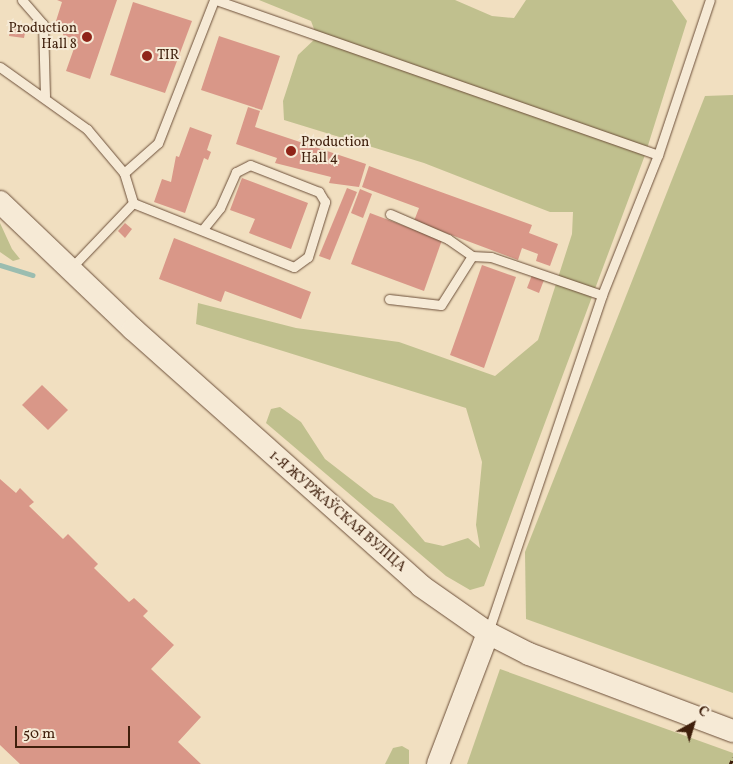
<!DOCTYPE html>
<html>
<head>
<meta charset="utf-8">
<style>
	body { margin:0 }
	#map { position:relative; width:733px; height:764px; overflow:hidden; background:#f1dfc0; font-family:Vollkorn,serif }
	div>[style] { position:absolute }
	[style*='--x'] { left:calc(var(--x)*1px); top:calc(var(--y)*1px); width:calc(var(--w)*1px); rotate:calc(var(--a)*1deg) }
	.green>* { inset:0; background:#c0c08e }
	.stream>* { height:4.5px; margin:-2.25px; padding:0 2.25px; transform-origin:2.25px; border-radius:2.25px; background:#9bbdb0 }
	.building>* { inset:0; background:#d99788 }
	.path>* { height:2.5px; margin-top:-1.25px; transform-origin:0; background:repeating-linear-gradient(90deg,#3f1f0c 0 4px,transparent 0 6.5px) }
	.roads { filter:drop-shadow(0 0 1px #6c4f39) drop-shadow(0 0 1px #6c4f39) }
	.service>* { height:9px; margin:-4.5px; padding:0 4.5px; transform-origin:4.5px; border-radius:4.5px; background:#f6ead6 }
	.tertiary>* { height:22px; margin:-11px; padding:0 11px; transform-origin:11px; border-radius:11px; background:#f6ead6 }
	.dots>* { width:14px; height:14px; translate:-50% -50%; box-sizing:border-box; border:2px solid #f6ead6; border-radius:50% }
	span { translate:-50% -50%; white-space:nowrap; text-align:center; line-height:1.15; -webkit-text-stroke:4px #f6ead6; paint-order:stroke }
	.poi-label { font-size:14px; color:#3f1f0c }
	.right { translate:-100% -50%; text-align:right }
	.left { translate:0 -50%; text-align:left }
	.street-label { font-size:14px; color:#3f1f0c }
	.north { position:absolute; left:668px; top:699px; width:50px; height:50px; -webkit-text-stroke:4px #f6ead6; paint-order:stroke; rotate:39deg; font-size:14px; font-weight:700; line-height:20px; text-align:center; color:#3f1f0c }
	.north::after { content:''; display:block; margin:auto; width:18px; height:22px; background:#3f1f0c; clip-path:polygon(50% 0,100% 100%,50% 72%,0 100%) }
	.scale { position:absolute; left:15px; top:726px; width:115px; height:22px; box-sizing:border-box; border:2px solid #3f1f0c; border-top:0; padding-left:6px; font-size:15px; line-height:18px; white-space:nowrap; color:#3f1f0c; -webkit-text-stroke:4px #f6ead6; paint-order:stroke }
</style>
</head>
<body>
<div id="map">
	<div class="green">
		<i style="clip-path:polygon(259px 0,455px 0,492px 16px,514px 18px,526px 0,672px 0,687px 21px,645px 155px,484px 586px,470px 590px,446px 576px,266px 423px,271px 409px,280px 407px,301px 422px,325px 459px,374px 497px,393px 504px,425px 542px,443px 546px,468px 538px,480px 548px,476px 525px,482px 462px,466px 408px,196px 324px,198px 303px,296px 328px,399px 342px,495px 376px,538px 340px,572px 234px,573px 212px,550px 212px,424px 163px,284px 120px,283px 101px,298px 55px,317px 37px,311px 21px)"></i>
		<i style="clip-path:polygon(733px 95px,733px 693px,526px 619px,525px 552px,705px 96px)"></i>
		<i style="clip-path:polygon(0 223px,12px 249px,20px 259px,13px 261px,0 252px)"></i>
		<i style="clip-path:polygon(500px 669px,733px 753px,733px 764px,467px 764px)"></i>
		<i style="clip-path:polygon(402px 746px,409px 750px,409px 764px,385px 764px,393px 748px)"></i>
	</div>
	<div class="stream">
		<i style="--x:0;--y:265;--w:34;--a:17"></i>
	</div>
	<div class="building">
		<i style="clip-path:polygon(57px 0,117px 0,90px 79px,66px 71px,77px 40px,63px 35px,66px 25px,56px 21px,62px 2px)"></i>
		<i style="clip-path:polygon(133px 2px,192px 21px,165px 93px,110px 75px)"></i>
		<i style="clip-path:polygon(11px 26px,26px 28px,24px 38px,9px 36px)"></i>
		<i style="clip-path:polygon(219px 36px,280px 56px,262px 110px,201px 90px)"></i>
		<i style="clip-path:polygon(248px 107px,260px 111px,255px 127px,366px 164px,359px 187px,329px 183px,331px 177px,275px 163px,277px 158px,236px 144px)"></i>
		<i style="clip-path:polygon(190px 127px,212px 135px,207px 150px,211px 152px,208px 160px,204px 158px,185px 213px,154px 202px,162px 179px,171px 182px,176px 156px,179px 157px)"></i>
		<i style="clip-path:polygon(369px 166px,532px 225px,529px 233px,558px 244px,550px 266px,536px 261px,538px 254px,522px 248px,518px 260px,414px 221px,419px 208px,362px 187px)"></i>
		<i style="clip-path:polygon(242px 178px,308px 203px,291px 249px,249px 233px,255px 219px,230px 210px)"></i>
		<i style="clip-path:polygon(347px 188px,357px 192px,330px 260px,319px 256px)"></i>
		<i style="clip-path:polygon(360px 189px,372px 194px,363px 218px,351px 213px)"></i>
		<i style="clip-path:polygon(370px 213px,442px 240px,424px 291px,351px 264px)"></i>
		<i style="clip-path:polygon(125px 223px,132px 229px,125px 238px,118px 231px)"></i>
		<i style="clip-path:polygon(174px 238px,311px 292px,301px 319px,225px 291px,221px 302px,159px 279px)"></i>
		<i style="clip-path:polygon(482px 265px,516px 277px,484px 368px,450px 355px)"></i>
		<i style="clip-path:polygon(532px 275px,544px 280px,539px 293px,527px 288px)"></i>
		<i style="clip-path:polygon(42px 385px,68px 410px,48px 430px,22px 405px)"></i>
		<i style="clip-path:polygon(0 479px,16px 493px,20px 488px,34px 502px,29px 506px,63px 539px,68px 534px,98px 564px,94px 568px,129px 602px,134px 598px,148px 611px,143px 616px,174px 645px,151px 669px,201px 717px,178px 742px,201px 764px,20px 764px,0 745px)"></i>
	</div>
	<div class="path">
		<i style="--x:730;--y:764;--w:7;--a:-63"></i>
	</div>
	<div class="roads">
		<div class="service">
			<i style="--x:22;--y:0;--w:32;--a:49"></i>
			<i style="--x:43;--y:24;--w:72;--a:88.4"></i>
			<i style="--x:216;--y:0;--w:468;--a:19.3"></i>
			<i style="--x:0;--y:67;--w:107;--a:35.5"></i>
			<i style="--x:87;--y:129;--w:57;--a:49.9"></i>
			<i style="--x:124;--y:173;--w:31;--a:73"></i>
			<i style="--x:124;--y:173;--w:45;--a:-41.4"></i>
			<i style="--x:158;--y:143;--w:154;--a:-68.6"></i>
			<i style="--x:390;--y:214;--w:63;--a:23.3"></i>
			<i style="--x:448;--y:239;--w:29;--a:35"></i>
			<i style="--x:472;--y:256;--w:19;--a:3"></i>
			<i style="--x:491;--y:257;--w:117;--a:18.9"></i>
			<i style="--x:71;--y:268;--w:90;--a:-46.4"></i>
			<i style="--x:133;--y:203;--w:173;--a:21.7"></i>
			<i style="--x:294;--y:267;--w:17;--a:-36"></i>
			<i style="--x:308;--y:257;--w:58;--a:-72.8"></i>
			<i style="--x:325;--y:202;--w:12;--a:-121"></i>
			<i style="--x:319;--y:192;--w:74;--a:-158.6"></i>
			<i style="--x:250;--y:165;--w:16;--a:153"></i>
			<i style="--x:236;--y:172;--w:39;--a:114"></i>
			<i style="--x:220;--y:208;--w:27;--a:129"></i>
			<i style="--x:389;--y:299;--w:52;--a:6.6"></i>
			<i style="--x:441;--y:305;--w:58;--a:-57.7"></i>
			<i style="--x:488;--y:632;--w:356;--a:-71.3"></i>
			<i style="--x:602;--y:295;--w:151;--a:-68.2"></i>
			<i style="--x:658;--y:155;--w:163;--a:-71.5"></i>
		</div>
		<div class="tertiary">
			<i style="--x:0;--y:202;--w:184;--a:43.7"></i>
			<i style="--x:133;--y:329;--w:386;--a:41.7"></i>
			<i style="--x:421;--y:586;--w:82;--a:35"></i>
			<i style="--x:488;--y:633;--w:46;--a:27.1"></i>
			<i style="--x:529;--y:654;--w:218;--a:20.7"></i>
			<i style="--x:438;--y:764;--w:140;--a:-69.1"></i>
		</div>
	</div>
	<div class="dots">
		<i style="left:87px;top:37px;background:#8f2418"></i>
		<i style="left:147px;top:56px;background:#8f2418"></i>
		<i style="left:291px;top:151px;background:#8f2418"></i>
	</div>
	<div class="poi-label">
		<span class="right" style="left:77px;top:37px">Production<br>Hall 8</span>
		<span class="left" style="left:157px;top:56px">TIR</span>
		<span class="left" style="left:301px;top:151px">Production<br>Hall 4</span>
	</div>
	<div class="street-label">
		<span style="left:337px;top:512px;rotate:41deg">1-Я ЖУРЖАЎСКАЯ ВУЛІЦА</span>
	</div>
	<div class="north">С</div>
	<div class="scale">50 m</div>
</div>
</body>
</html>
